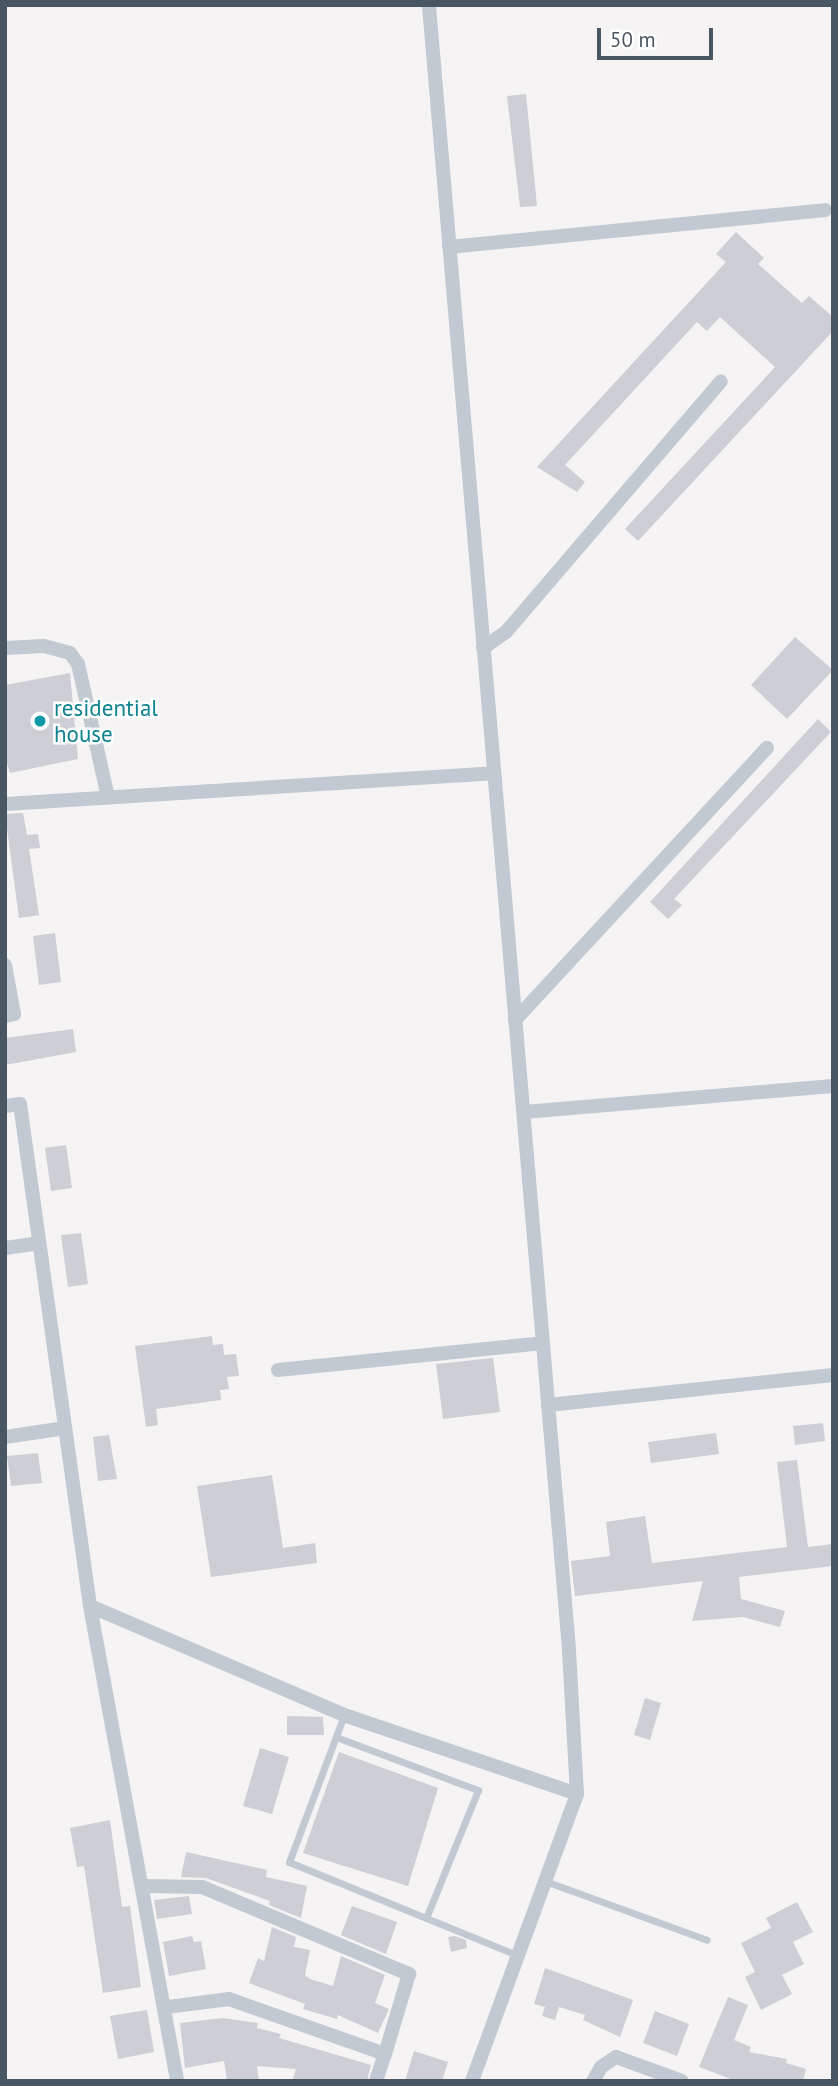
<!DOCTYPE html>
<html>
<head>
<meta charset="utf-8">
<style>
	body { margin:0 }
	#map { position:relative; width:838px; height:2086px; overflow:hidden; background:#f5f3f3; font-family:"PT Sans",sans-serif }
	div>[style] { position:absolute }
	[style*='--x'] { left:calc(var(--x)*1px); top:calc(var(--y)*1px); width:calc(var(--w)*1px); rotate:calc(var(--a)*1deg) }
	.building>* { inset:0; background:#cdcfd5 }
	.service>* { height:7px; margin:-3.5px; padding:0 3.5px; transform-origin:3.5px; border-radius:3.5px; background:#c1cad2 }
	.minor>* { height:14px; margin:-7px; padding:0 7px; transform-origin:7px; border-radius:7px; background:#c1cad2 }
	.dots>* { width:19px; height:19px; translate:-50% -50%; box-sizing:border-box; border:4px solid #fff; border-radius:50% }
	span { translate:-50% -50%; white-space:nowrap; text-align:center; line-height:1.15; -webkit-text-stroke:5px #fff; paint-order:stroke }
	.culture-label { font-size:23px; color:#0d838f }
	.left { translate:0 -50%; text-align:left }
	.frame { position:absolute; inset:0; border:7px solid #4a5661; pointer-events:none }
	.scale { position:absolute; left:597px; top:28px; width:116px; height:32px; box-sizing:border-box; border:4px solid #4a5661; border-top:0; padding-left:9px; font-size:21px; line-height:24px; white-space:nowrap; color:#4a5661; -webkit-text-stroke:5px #fff; paint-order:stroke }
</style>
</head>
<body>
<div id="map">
	<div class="building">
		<i style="clip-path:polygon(526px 94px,537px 206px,520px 207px,507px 96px)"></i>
		<i style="clip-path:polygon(736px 232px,764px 258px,758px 264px,802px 303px,809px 296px,833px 317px,833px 331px,638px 541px,625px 529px,775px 367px,720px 317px,707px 331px,697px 322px,565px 465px,585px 482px,577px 492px,537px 467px,726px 262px,716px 254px)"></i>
		<i style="clip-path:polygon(795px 637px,833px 670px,787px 719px,751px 685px)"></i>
		<i style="clip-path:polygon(70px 673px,78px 759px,10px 773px,5px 757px,5px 685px)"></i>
		<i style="clip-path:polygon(818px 719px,831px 732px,674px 899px,682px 905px,668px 919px,650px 902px)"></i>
		<i style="clip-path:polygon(23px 813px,27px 835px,38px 834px,40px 848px,29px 849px,39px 915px,19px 918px,5px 814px)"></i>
		<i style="clip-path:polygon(55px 933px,61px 982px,39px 985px,33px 936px)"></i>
		<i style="clip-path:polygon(73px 1029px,76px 1052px,5px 1065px,5px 1038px)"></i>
		<i style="clip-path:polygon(66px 1145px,72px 1188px,51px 1191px,45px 1148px)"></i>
		<i style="clip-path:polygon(81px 1233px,88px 1284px,68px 1287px,61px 1235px)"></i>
		<i style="clip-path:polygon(212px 1336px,213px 1345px,223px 1344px,224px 1355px,236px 1354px,239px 1376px,227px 1377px,229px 1389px,220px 1390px,221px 1400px,156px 1409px,158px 1425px,146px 1427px,135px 1346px)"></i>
		<i style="clip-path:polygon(493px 1358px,500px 1412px,443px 1419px,436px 1364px)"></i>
		<i style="clip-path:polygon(823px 1423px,825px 1441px,795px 1445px,793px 1426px)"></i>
		<i style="clip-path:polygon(716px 1433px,719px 1454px,651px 1463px,648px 1442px)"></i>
		<i style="clip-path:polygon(109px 1435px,117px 1479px,98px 1481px,93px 1437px)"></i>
		<i style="clip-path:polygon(38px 1453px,42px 1483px,11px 1486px,7px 1456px)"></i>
		<i style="clip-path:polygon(797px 1460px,808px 1547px,833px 1544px,833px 1566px,739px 1577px,741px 1599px,785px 1611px,780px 1627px,743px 1617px,692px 1621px,703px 1581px,575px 1596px,571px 1561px,610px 1556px,606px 1522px,645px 1516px,652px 1563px,787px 1547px,777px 1462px)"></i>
		<i style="clip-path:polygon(272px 1475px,283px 1548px,315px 1543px,317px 1563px,211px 1577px,197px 1486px)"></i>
		<i style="clip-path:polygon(645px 1698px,661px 1703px,650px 1740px,634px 1735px)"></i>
		<i style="clip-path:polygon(287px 1716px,323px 1717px,324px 1735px,287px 1735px)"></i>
		<i style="clip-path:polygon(260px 1748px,289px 1757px,272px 1814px,243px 1806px)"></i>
		<i style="clip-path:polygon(339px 1752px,438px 1788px,408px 1886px,303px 1853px)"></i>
		<i style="clip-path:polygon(110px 1820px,122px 1907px,130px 1906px,141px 1987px,103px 1993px,84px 1866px,77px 1867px,70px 1828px)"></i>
		<i style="clip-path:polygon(186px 1852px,267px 1870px,266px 1877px,307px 1886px,301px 1918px,269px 1905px,270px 1901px,206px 1878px,181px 1877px)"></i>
		<i style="clip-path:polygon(189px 1896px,192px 1914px,157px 1919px,154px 1900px)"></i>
		<i style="clip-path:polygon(797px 1902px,813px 1932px,793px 1942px,804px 1964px,782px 1975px,792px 1994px,761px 2010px,745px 1977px,755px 1972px,741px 1943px,771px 1928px,766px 1918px)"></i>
		<i style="clip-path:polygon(352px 1906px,397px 1922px,386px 1954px,341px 1935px)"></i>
		<i style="clip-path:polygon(272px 1927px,296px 1937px,294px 1947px,310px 1950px,305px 1975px,310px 1979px,333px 1986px,341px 1956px,385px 1975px,375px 2003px,389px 2009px,378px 2033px,338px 2015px,337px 2019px,303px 2009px,305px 2004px,249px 1983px,258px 1958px,264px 1961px)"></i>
		<i style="clip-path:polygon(192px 1936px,194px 1942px,201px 1941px,206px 1969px,169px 1976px,163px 1942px)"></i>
		<i style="clip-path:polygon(455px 1936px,466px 1940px,467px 1948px,451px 1952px,448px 1937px)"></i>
		<i style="clip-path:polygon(545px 1968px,633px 2000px,620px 2037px,583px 2020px,585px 2015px,559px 2007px,555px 2020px,542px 2016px,545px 2007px,534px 2004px)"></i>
		<i style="clip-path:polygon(728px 1997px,748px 2005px,734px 2040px,751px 2047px,749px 2052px,787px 2059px,786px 2063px,806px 2069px,803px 2081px,736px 2081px,699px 2067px)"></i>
		<i style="clip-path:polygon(147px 2010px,154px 2052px,118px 2059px,110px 2016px)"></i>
		<i style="clip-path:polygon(655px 2011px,689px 2024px,677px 2056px,643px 2043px)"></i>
		<i style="clip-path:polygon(223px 2018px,258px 2023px,257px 2028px,281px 2034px,279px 2038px,371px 2065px,367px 2081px,292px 2081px,296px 2069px,257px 2066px,259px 2081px,227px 2081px,224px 2061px,185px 2068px,180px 2023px)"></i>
		<i style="clip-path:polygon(414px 2051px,448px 2062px,442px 2081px,405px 2081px)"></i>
	</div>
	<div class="service">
		<i style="--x:344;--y:1715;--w:157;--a:110.5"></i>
		<i style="--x:289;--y:1862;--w:244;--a:22.2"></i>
		<i style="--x:336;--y:1737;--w:152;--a:20.5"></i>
		<i style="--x:478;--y:1790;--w:138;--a:112.1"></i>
		<i style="--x:545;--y:1881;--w:172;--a:20"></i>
	</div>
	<div class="minor">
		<i style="--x:449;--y:247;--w:378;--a:-5.6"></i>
		<i style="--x:5;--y:648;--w:39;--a:-3"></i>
		<i style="--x:44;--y:646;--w:27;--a:15"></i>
		<i style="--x:70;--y:653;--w:14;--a:54"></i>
		<i style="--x:78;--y:664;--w:136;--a:77.3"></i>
		<i style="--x:483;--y:648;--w:28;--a:-35"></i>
		<i style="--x:506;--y:632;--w:330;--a:-49.4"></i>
		<i style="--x:5;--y:804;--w:490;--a:-3.6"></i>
		<i style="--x:5;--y:965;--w:50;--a:79.6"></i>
		<i style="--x:14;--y:1014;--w:9;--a:167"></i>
		<i style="--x:515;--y:1020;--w:371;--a:-47.2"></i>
		<i style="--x:5;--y:1106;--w:15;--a:-8"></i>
		<i style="--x:20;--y:1104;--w:507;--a:82.06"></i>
		<i style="--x:90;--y:1606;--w:276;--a:23.2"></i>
		<i style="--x:344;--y:1715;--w:246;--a:18.7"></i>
		<i style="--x:577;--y:1794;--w:145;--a:-93.2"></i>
		<i style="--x:569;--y:1649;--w:1650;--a:-94.87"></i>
		<i style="--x:524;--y:1112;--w:310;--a:-4.8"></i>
		<i style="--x:5;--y:1248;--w:34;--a:-8"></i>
		<i style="--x:278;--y:1370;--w:266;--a:-5.8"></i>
		<i style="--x:548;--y:1405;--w:287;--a:-6"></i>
		<i style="--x:5;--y:1437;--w:61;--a:-8.5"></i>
		<i style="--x:90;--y:1606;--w:483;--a:79.6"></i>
		<i style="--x:144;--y:1886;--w:58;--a:1"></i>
		<i style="--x:202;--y:1887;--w:225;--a:22.8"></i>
		<i style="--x:409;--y:1974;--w:84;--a:106.7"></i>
		<i style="--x:385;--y:2054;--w:165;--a:-160.6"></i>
		<i style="--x:229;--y:1999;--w:63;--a:172.6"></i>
		<i style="--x:376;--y:2081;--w:28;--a:-72"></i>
		<i style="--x:472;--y:2081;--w:306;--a:-69.9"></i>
		<i style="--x:593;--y:2081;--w:16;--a:-60"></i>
		<i style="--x:601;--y:2067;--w:18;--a:-34"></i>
		<i style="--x:616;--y:2057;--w:70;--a:20"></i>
	</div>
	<div class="dots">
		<i style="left:40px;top:721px;background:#0f9aa8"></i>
	</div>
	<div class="culture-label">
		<span class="left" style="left:54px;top:721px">residential<br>house</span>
	</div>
	<div class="frame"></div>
	<div class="scale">50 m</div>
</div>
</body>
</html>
